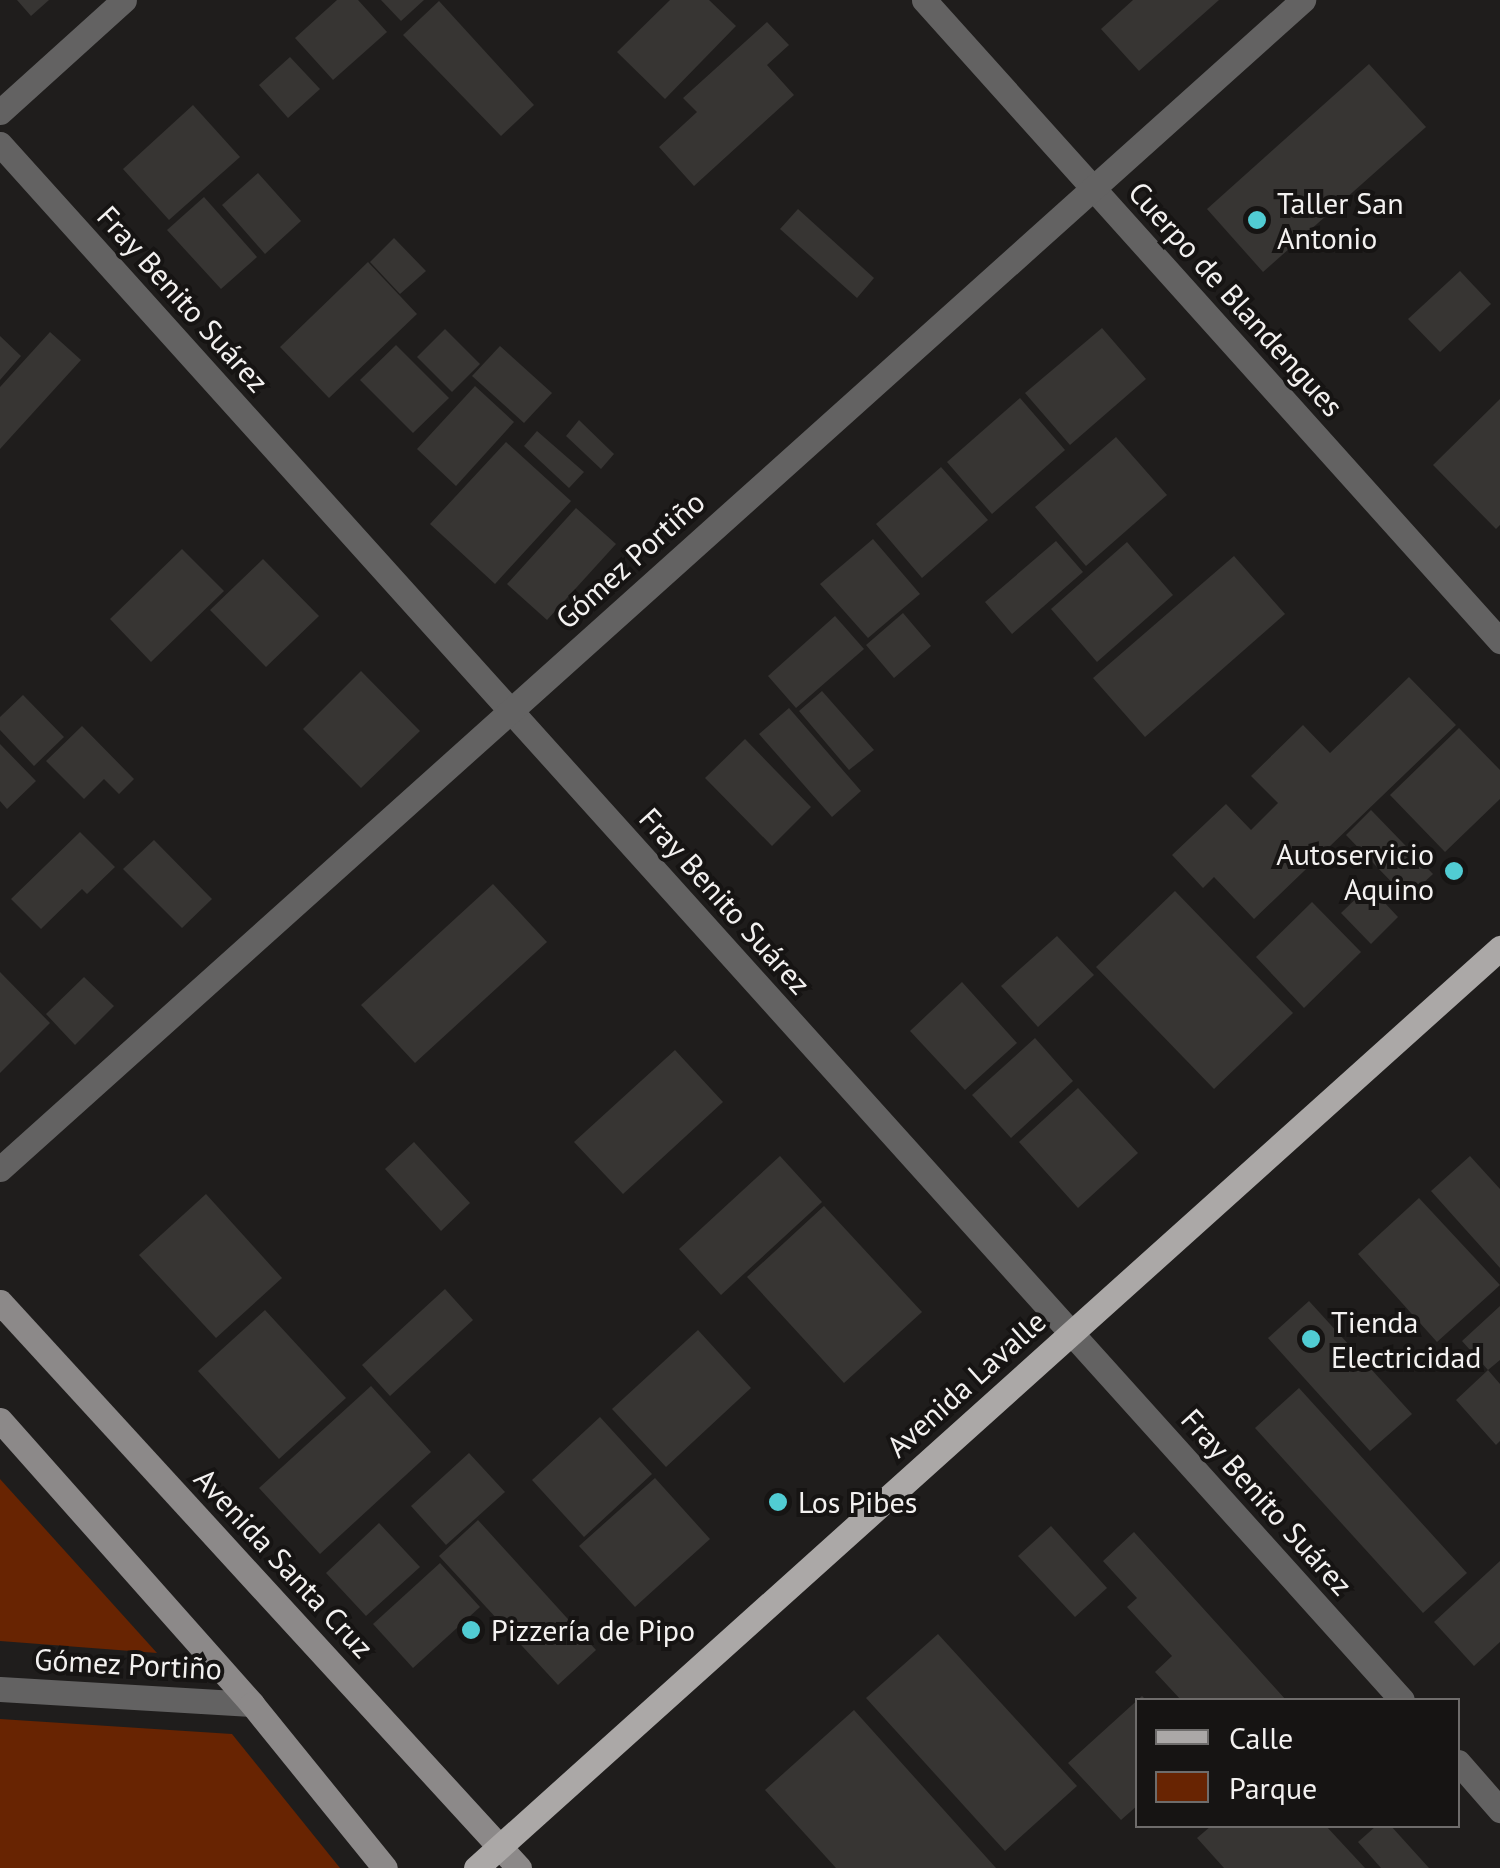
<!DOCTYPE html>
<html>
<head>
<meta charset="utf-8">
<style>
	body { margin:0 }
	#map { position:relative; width:1500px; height:1868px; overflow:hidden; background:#1f1d1c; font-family:"PT Sans",sans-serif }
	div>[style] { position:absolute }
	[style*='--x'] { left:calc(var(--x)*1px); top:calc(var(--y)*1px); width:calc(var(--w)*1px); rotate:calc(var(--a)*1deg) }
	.green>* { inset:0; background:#682402 }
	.building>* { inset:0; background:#373533 }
	.minor>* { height:25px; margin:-12.5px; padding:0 12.5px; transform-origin:12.5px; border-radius:12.5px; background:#636262 }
	.secondary>* { height:25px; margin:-12.5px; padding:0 12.5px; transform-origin:12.5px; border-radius:12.5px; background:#8c8989 }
	.primary>* { height:25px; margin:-12.5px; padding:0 12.5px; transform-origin:12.5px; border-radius:12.5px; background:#aba8a7 }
	.dots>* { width:28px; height:28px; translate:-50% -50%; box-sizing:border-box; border:5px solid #161413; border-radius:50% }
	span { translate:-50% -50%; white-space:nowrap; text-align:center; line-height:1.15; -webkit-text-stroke:8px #161413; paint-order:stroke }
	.poi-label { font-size:30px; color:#f3f1f0 }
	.left { translate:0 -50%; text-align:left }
	.right { translate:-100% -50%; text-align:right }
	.street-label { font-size:30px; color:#f3f1f0 }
	.legend { position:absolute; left:1135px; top:1698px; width:325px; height:130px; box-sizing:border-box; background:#161413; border:2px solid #6e6c6b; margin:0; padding:12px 18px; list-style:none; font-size:30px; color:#f3f1f0 }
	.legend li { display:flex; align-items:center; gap:20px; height:50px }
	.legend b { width:50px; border:2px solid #6e6c6b }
</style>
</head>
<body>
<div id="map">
	<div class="green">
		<i style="clip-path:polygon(0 1479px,157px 1653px,0 1641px)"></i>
		<i style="clip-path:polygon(0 1719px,232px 1734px,340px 1868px,0 1868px)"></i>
	</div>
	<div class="building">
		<i style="clip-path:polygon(17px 0,49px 0,31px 16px)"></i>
		<i style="clip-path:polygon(337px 0,358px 0,387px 32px,333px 80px,295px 38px)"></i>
		<i style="clip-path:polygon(381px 0,424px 0,401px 21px)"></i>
		<i style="clip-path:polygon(670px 0,709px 0,736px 26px,665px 99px,617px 52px)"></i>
		<i style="clip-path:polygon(1133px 0,1219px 0,1139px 71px,1101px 29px)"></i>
		<i style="clip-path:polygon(439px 1px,534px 105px,501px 136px,403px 35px)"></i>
		<i style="clip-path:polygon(767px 22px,789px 45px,767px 65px,794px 95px,694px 186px,659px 147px,697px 112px,683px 98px)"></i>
		<i style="clip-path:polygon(290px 57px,320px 89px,288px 118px,259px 85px)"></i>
		<i style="clip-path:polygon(1369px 64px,1426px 127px,1263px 272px,1207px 209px)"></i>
		<i style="clip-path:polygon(193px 105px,240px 157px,169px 220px,123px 169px)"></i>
		<i style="clip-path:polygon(258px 173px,301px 221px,265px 254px,222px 205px)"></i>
		<i style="clip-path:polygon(204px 197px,257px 257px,221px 289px,167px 230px)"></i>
		<i style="clip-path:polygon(798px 209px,874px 278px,857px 298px,780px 229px)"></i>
		<i style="clip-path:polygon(394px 238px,426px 271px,400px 294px,370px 262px)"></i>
		<i style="clip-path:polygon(368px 262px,417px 314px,329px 398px,280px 347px)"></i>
		<i style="clip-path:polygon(1460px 271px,1491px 304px,1440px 352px,1408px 319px)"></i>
		<i style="clip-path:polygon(1102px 328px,1146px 379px,1070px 445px,1025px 393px)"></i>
		<i style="clip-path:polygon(445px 329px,480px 364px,452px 392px,417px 357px)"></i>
		<i style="clip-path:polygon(50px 332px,81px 360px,0 449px,0 387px)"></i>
		<i style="clip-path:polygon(0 336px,21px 356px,0 380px)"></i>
		<i style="clip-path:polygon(396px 345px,449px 398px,413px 433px,360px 380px)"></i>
		<i style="clip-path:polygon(500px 346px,552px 393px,524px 423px,472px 376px)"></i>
		<i style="clip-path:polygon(475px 386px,514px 422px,456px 486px,417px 449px)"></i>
		<i style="clip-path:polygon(1020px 398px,1065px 450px,992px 514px,947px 462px)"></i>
		<i style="clip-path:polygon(1500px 399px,1500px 525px,1496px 529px,1433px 465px)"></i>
		<i style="clip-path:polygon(579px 420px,614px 454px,601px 469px,566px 436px)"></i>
		<i style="clip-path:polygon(537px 431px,584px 472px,569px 488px,524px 446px)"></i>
		<i style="clip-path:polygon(1116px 437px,1167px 495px,1086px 566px,1035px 507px)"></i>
		<i style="clip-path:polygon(506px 442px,571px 501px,495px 584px,430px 524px)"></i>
		<i style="clip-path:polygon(941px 467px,988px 520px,922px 578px,876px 524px)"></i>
		<i style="clip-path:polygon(576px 508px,616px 544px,547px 620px,507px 584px)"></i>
		<i style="clip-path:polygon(873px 539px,920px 594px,868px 638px,820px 584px)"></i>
		<i style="clip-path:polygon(1056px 541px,1083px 572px,1012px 634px,985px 602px)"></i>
		<i style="clip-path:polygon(1127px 542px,1173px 595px,1097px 662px,1051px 609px)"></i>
		<i style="clip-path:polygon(182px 549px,224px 591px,151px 662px,110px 619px)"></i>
		<i style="clip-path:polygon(1234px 556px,1285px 614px,1145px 737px,1093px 678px)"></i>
		<i style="clip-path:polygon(263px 559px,319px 616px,266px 667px,210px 610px)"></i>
		<i style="clip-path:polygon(903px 613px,931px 646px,894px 678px,866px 645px)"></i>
		<i style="clip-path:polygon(835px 616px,864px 649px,796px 708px,768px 676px)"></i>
		<i style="clip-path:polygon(361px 671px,420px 731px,361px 788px,303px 729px)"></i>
		<i style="clip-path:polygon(1409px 677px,1456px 725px,1254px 919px,1214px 877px,1203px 888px,1172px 855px,1226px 804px,1251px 830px,1278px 803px,1251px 776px,1303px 725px,1330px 753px)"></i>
		<i style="clip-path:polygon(822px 691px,874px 750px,849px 770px,799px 711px)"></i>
		<i style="clip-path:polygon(23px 695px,64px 737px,34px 766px,0 730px,0 717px)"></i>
		<i style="clip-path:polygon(789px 708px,861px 791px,832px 817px,759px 734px)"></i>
		<i style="clip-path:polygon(82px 726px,134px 779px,119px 794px,104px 779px,84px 799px,46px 761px)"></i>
		<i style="clip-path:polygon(1459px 728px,1500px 770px,1500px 799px,1445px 852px,1390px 795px)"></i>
		<i style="clip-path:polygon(745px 739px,811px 807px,772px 846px,705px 778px)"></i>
		<i style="clip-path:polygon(0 744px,36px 781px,7px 809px,0 801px)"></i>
		<i style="clip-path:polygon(1371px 810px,1433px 874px,1407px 898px,1346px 835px)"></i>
		<i style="clip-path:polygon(80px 832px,115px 867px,87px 894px,82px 889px,41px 929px,11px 899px)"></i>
		<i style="clip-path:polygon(154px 840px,212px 899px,182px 928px,123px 869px)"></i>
		<i style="clip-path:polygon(493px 884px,547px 942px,415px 1063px,361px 1005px)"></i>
		<i style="clip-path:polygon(1369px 886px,1398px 917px,1371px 944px,1341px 913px)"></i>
		<i style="clip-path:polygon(1175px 891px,1293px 1013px,1214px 1089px,1096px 967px)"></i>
		<i style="clip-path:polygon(1312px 902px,1361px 952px,1304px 1008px,1256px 957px)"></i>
		<i style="clip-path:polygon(1057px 936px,1094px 975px,1038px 1027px,1001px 986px)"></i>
		<i style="clip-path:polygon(0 972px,50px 1023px,0 1073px)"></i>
		<i style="clip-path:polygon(84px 977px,114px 1006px,75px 1045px,46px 1014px)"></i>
		<i style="clip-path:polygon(962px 982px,1017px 1043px,965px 1090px,910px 1031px)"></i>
		<i style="clip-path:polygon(1035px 1038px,1073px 1081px,1011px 1138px,972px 1095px)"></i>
		<i style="clip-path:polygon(675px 1050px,723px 1102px,623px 1194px,574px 1142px)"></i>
		<i style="clip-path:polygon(1078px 1088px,1138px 1153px,1078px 1208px,1019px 1142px)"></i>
		<i style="clip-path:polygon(414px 1142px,470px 1203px,441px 1231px,385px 1169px)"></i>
		<i style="clip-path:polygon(780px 1156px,822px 1202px,721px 1295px,679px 1249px)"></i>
		<i style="clip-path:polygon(1470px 1156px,1500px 1189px,1500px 1268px,1431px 1191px)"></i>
		<i style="clip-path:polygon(206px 1194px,282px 1278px,216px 1338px,139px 1255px)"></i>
		<i style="clip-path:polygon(1419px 1198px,1500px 1285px,1437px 1342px,1358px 1254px)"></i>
		<i style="clip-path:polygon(824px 1206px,922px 1312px,844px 1383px,747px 1277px)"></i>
		<i style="clip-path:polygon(445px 1289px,473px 1320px,390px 1396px,362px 1365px)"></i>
		<i style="clip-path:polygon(1309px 1301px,1412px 1414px,1370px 1451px,1268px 1338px)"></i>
		<i style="clip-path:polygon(1500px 1306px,1500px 1360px,1488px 1370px,1500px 1384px,1500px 1441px,1496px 1445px,1456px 1400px,1488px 1370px,1462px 1341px)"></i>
		<i style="clip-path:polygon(265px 1310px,346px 1398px,279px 1459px,198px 1371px)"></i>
		<i style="clip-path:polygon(698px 1330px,751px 1388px,666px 1467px,612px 1409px)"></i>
		<i style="clip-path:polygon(371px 1386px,431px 1452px,320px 1554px,259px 1488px)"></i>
		<i style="clip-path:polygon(1299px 1388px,1467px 1573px,1423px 1613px,1255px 1428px)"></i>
		<i style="clip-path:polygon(600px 1417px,652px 1474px,584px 1537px,532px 1480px)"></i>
		<i style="clip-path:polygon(469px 1453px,505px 1492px,446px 1545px,411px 1506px)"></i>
		<i style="clip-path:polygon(655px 1478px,710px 1539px,635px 1607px,579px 1546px)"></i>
		<i style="clip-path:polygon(478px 1520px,596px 1650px,558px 1685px,439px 1556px)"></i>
		<i style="clip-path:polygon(379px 1523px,420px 1567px,366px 1616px,326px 1573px)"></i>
		<i style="clip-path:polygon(1051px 1526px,1107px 1588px,1075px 1617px,1018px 1556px)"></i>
		<i style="clip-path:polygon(1134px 1532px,1286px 1700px,1181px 1700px,1155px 1672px,1172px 1656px,1127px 1607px,1137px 1598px,1103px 1561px)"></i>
		<i style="clip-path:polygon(1500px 1561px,1500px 1642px,1474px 1666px,1434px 1622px)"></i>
		<i style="clip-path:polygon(440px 1563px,480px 1607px,413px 1668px,373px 1624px)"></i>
		<i style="clip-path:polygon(938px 1634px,1077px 1786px,1005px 1851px,866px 1698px)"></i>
		<i style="clip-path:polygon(1142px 1696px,1146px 1700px,1138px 1700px,1138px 1805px,1121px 1820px,1068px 1763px)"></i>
		<i style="clip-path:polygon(854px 1710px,996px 1868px,836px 1868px,765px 1790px)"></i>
		<i style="clip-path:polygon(1211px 1826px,1326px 1826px,1365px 1868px,1224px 1868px,1197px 1838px)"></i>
		<i style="clip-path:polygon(1376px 1826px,1391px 1826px,1429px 1868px,1381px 1868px,1358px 1842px)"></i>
	</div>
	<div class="minor">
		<i style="--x:924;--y:0;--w:862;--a:48.06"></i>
		<i style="--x:0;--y:112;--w:167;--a:-42.1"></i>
		<i style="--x:0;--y:144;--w:2094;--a:47.98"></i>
		<i style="--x:0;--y:1169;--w:1751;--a:-41.9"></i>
		<i style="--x:0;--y:1689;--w:252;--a:3.4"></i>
		<i style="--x:1458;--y:1762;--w:64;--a:48.8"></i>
	</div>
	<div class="secondary">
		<i style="--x:0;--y:1302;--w:768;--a:47.48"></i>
		<i style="--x:0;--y:1420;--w:380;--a:48.4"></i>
		<i style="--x:252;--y:1704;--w:211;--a:51"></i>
	</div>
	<div class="primary">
		<i style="--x:476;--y:1868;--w:1377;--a:-41.94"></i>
	</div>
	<div class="dots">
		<i style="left:1257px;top:220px;background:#51ccd3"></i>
		<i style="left:1454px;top:871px;background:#51ccd3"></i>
		<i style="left:1311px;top:1339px;background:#51ccd3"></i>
		<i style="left:778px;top:1502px;background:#51ccd3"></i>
		<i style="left:471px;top:1630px;background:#51ccd3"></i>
	</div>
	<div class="poi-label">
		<span class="left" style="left:1277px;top:220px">Taller San<br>Antonio</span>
		<span class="right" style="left:1434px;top:871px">Autoservicio<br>Aquino</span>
		<span class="left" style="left:1331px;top:1339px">Tienda<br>Electricidad</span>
		<span class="left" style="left:798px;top:1502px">Los Pibes</span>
		<span class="left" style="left:491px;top:1630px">Pizzería de Pipo</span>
	</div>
	<div class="street-label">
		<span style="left:183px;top:299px;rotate:48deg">Fray Benito Suárez</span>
		<span style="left:1236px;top:299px;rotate:48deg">Cuerpo de Blandengues</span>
		<span style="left:630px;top:560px;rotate:-42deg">Gómez Portiño</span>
		<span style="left:725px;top:901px;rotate:48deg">Fray Benito Suárez</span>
		<span style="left:966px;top:1384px;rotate:-42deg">Avenida Lavalle</span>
		<span style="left:1267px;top:1502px;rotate:48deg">Fray Benito Suárez</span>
		<span style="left:284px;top:1563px;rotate:47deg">Avenida Santa Cruz</span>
		<span style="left:128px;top:1664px;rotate:3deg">Gómez Portiño</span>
	</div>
	<ul class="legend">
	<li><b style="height:12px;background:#aba8a7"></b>Calle</li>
	<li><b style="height:28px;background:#682402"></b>Parque</li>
	</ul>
</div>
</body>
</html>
